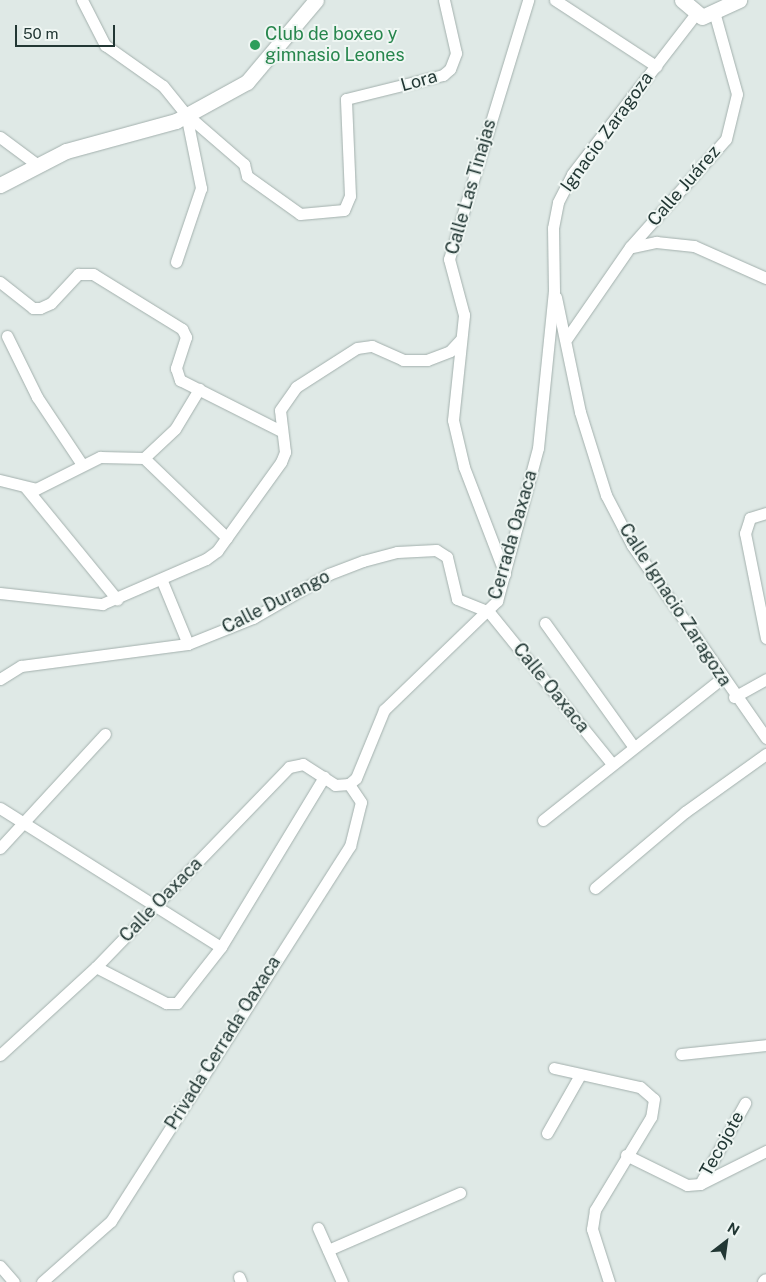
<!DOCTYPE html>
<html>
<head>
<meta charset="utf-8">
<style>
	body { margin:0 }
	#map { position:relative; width:766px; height:1282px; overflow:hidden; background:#dfe9e6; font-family:"Public Sans",sans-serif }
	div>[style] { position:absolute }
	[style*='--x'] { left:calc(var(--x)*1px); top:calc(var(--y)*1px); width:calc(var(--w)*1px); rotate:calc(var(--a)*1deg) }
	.roads { filter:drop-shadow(0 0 1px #a3b0ad) drop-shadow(0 0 1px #a3b0ad) }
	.street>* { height:11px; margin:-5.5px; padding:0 5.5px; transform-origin:5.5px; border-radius:5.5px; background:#fff }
	.secondary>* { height:15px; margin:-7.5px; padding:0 7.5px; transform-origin:7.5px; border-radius:7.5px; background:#fff }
	.dots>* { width:14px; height:14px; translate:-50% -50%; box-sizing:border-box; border:2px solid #eff6f3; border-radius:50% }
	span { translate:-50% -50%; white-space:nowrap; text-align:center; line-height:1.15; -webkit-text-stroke:4px #eff6f3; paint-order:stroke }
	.leisure-label { font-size:18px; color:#27864d }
	.left { translate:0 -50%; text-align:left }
	.street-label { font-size:18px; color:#223734 }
	.north { position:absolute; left:701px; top:1217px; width:50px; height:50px; -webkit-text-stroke:4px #eff6f3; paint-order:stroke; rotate:30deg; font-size:14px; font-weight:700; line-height:20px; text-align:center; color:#223734 }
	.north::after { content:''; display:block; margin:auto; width:18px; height:22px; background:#223734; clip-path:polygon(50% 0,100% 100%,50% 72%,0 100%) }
	.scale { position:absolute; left:15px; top:25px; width:100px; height:22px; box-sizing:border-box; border:2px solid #223734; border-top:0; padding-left:6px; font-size:15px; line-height:18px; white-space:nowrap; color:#223734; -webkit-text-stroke:4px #eff6f3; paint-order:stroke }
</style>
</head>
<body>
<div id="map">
	<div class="roads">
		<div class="street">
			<i style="--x:82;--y:0;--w:51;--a:62.9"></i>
			<i style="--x:105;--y:45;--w:71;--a:35.3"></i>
			<i style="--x:163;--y:86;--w:36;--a:51"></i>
			<i style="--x:186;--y:114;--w:76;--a:78.5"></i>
			<i style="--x:201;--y:188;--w:78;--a:108.7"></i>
			<i style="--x:555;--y:0;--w:121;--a:33.2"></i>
			<i style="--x:186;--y:114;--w:77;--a:40.8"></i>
			<i style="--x:244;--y:164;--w:12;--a:76"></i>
			<i style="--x:247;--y:176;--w:65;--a:35.6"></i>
			<i style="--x:300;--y:214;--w:44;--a:-5.2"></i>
			<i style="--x:344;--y:210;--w:15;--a:-67"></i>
			<i style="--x:350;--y:196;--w:97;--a:-92.4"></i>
			<i style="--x:346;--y:99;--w:100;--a:-13.9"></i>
			<i style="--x:443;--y:75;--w:9;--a:-41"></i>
			<i style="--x:450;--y:69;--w:17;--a:-69"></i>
			<i style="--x:456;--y:53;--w:54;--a:-102.8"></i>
			<i style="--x:0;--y:137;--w:49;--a:36.6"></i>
			<i style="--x:632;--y:247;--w:25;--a:-12"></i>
			<i style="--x:656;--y:242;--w:38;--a:6"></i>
			<i style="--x:694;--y:246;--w:79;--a:24"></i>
			<i style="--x:0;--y:282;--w:42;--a:38.2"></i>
			<i style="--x:33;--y:308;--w:7;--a:0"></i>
			<i style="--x:40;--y:308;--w:12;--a:-24"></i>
			<i style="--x:51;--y:303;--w:40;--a:-47"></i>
			<i style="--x:78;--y:274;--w:15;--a:0"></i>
			<i style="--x:93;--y:274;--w:105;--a:31.7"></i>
			<i style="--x:182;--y:329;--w:9;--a:63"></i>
			<i style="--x:186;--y:337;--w:33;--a:108"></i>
			<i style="--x:176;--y:368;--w:13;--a:72"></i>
			<i style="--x:180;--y:380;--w:113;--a:26.8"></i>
			<i style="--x:556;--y:297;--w:117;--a:78.2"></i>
			<i style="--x:580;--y:412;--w:87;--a:72.6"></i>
			<i style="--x:606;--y:495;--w:56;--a:62.5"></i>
			<i style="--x:632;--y:545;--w:235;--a:55.2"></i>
			<i style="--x:7;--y:336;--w:68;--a:63.8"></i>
			<i style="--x:37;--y:397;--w:79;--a:56.3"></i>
			<i style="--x:567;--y:338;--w:111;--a:-55.3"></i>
			<i style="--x:630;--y:247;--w:144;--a:-48.4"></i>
			<i style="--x:726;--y:139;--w:46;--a:-76.3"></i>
			<i style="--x:737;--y:94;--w:82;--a:-105.6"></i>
			<i style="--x:144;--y:458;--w:42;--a:-43.1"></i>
			<i style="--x:175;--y:429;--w:47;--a:-59"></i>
			<i style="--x:0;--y:480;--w:37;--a:14"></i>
			<i style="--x:36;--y:489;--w:72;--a:-26.6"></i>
			<i style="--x:100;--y:457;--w:44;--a:1.3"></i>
			<i style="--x:144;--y:458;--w:115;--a:43.9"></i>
			<i style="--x:26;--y:488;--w:144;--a:50.7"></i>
			<i style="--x:766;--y:513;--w:17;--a:163"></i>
			<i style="--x:750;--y:518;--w:16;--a:108"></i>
			<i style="--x:745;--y:533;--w:107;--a:78.7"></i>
			<i style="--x:505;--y:574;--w:115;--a:-111"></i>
			<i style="--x:464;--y:467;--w:48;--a:-103.2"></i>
			<i style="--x:453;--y:420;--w:106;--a:-84"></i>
			<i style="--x:464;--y:315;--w:58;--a:-105"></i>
			<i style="--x:449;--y:259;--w:271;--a:-73"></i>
			<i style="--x:162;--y:581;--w:68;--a:67.6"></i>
			<i style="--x:0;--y:593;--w:103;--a:6.2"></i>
			<i style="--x:102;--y:604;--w:113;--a:-23.4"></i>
			<i style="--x:206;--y:559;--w:14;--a:-36"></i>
			<i style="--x:217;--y:551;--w:110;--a:-54.3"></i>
			<i style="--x:281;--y:462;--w:11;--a:-68"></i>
			<i style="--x:285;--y:452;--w:42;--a:-96.8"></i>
			<i style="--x:280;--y:410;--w:28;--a:-55"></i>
			<i style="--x:296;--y:387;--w:72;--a:-32.6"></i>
			<i style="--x:357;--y:348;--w:15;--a:-8"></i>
			<i style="--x:372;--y:346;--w:34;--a:24"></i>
			<i style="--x:403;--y:360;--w:24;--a:0"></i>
			<i style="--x:427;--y:360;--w:25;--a:-21"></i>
			<i style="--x:450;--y:351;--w:16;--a:-47"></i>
			<i style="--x:545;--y:623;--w:151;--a:54.4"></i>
			<i style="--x:0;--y:679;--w:25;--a:-32"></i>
			<i style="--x:21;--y:666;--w:168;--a:-7.5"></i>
			<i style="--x:188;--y:644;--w:70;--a:-21.8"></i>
			<i style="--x:253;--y:618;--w:88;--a:-30.1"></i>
			<i style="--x:329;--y:574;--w:36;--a:-21"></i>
			<i style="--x:363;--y:561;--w:35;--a:-15"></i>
			<i style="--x:397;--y:552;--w:39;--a:-3"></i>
			<i style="--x:436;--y:550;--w:13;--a:32"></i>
			<i style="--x:447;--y:557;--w:43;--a:76.6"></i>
			<i style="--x:457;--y:599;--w:35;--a:22"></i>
			<i style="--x:489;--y:612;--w:196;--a:51"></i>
			<i style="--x:734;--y:697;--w:37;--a:-29"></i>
			<i style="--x:0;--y:808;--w:261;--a:32.2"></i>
			<i style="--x:543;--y:820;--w:228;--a:-38.4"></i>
			<i style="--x:0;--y:848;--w:155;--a:-47.4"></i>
			<i style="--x:595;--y:888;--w:118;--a:-40.2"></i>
			<i style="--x:685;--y:812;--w:100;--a:-35.6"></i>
			<i style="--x:96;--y:967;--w:79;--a:27.2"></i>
			<i style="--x:166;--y:1003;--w:11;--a:0"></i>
			<i style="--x:177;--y:1003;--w:71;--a:-51.8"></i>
			<i style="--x:221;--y:947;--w:199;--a:-58.8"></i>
			<i style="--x:681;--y:1054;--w:85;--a:-6"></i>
			<i style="--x:0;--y:1055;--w:130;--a:-42.5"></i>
			<i style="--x:96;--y:967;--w:278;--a:-46"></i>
			<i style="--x:289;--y:767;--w:14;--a:-12"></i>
			<i style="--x:303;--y:764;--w:38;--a:33"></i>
			<i style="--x:335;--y:785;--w:14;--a:-4"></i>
			<i style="--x:349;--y:784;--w:9;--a:-41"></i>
			<i style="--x:356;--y:778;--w:74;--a:-67.6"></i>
			<i style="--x:384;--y:710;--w:157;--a:-44"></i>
			<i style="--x:497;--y:601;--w:158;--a:-75"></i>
			<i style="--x:538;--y:448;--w:158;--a:-84.2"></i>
			<i style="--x:554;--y:291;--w:63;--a:-90.9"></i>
			<i style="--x:553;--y:228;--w:26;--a:-79"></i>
			<i style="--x:558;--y:202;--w:31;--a:-63"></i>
			<i style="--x:572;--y:174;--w:201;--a:-52.3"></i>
			<i style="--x:554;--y:1068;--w:88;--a:12.5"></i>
			<i style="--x:640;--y:1087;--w:18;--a:41"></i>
			<i style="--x:654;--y:1099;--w:18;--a:99"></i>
			<i style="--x:651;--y:1117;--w:109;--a:121.1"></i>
			<i style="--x:595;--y:1210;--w:19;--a:99"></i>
			<i style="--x:592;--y:1229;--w:56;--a:72.2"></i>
			<i style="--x:547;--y:1133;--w:67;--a:-60.4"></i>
			<i style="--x:626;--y:1155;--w:68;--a:26.2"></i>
			<i style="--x:687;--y:1185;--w:13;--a:-4"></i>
			<i style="--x:700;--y:1184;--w:74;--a:-26.6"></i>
			<i style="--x:700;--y:1184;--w:93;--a:-60.9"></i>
			<i style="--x:318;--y:1228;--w:59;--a:66"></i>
			<i style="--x:328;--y:1250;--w:144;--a:-23.4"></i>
			<i style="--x:0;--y:1266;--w:21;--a:49"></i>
			<i style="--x:239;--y:1277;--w:5;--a:68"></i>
			<i style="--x:42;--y:1282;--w:92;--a:-41.5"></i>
			<i style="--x:111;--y:1221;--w:445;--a:-57.5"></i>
			<i style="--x:350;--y:846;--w:45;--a:-76"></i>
			<i style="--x:361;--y:802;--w:22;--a:-124"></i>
		</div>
		<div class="secondary">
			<i style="--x:682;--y:0;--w:26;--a:40"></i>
			<i style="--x:702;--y:17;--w:41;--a:-24.7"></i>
			<i style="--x:0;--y:185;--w:74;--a:-27.3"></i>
			<i style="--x:66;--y:151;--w:114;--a:-15.3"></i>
			<i style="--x:176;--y:121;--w:81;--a:-28.8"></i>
			<i style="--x:247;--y:82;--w:107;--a:-49.9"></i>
			<i style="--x:765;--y:1282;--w:1;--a:-45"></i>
		</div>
	</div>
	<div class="dots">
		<i style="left:255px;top:45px;background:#2e9e5b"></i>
	</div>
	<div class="leisure-label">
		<span class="left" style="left:265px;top:45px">Club de boxeo y<br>gimnasio Leones</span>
	</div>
	<div class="street-label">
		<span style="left:419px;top:81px;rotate:-16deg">Lora</span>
		<span style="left:607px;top:132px;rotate:-54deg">Ignacio Zaragoza</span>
		<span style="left:684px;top:186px;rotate:-49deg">Calle Juárez</span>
		<span style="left:471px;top:187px;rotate:-74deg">Calle Las Tinajas</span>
		<span style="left:513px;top:535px;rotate:-74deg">Cerrada Oaxaca</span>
		<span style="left:276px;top:602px;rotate:-27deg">Calle Durango</span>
		<span style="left:675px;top:605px;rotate:57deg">Calle Ignacio Zaragoza</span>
		<span style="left:551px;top:688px;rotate:51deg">Calle Oaxaca</span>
		<span style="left:161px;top:900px;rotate:-46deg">Calle Oaxaca</span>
		<span style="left:223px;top:1043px;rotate:-58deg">Privada Cerrada Oaxaca</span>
		<span style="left:722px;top:1144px;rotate:-61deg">Tecojote</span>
	</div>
	<div class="north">N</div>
	<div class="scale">50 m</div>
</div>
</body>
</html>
